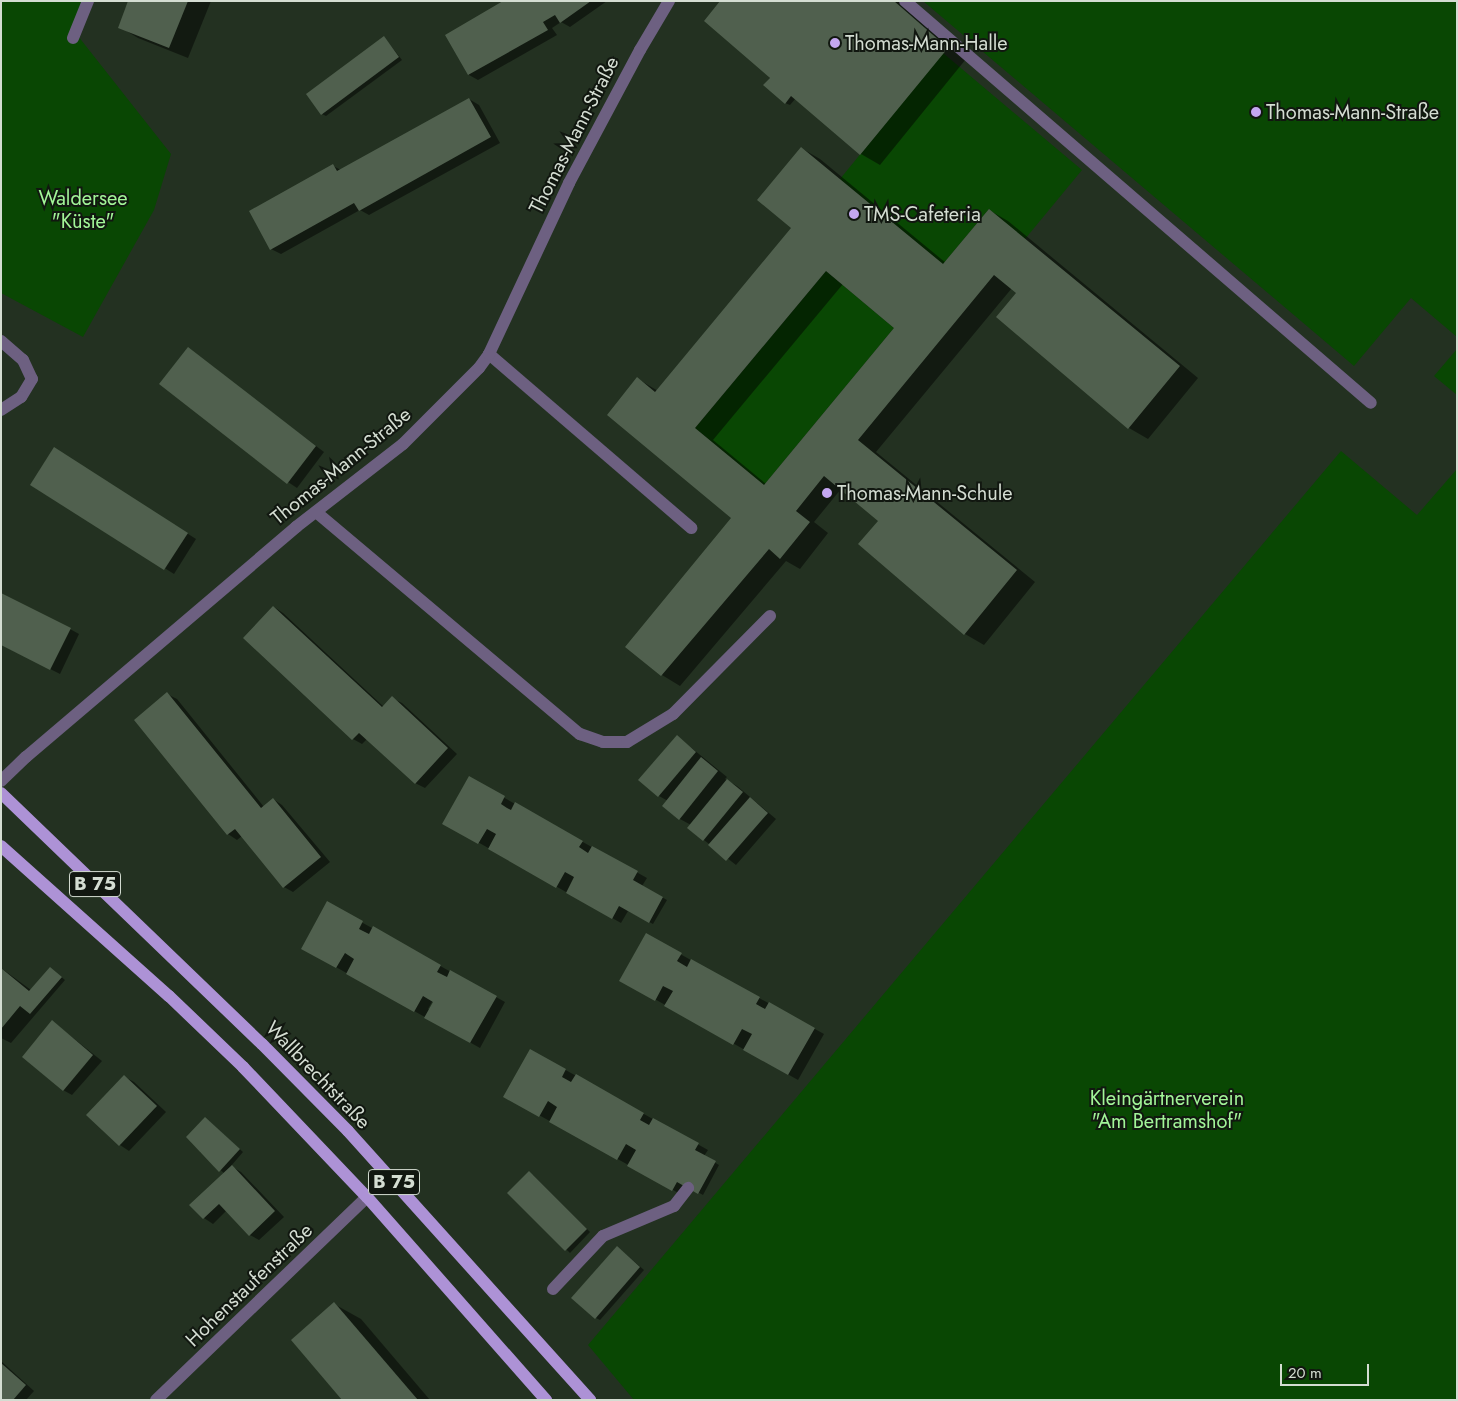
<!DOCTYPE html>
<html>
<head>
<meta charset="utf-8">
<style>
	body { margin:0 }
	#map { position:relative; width:1458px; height:1401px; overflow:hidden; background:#233121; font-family:Jost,sans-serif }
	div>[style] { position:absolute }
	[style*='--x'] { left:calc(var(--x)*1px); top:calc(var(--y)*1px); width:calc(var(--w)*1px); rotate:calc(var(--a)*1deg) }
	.green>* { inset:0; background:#094703 }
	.shadow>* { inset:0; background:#0007 }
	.building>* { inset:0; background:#50604e }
	.service>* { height:12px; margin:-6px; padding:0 6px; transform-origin:6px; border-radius:6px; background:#6d6081 }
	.minor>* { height:12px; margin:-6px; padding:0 6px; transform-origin:6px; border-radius:6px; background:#6d6081 }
	.primary>* { height:12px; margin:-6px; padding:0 6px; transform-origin:6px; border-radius:6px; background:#ad92d6 }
	.dots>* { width:14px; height:14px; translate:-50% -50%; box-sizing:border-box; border:2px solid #111710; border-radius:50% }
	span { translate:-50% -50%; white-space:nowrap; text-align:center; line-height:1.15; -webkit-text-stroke:4px #111710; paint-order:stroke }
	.shield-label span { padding:1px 4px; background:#111710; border:1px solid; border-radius:4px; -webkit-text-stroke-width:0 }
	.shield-label { font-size:19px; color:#d4ddd2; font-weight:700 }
	.poi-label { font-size:20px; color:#d4ddd2 }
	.left { translate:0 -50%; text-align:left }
	.street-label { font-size:20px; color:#d4ddd2 }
	.park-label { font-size:20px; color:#a2f598 }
	.frame { position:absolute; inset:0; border:2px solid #d4ddd2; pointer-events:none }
	.scale { position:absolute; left:1280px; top:1364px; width:89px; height:22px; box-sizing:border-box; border:2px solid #d4ddd2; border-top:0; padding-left:6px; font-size:15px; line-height:18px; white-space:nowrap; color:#d4ddd2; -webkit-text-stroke:4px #111710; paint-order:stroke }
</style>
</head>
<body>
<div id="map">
	<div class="green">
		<i style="clip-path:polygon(1px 1px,92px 1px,78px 36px,171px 154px,154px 210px,83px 337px,1px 293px)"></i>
		<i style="clip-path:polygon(923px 1px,1457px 1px,1457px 337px,1411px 298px,1354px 366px)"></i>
		<i style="clip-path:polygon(943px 53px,1082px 170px,1025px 239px,989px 209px,943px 264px,840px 179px)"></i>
		<i style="clip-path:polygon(826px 271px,894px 328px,764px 485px,695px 428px)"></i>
		<i style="clip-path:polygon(1457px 349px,1457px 395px,1434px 376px)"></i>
		<i style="clip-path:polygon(1341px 451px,1417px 515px,1457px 469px,1457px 1400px,634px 1400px,588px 1345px)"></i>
	</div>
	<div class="shadow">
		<i style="clip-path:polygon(130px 1px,211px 1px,188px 58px,138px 38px,120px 27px)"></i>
		<i style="clip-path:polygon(505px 1px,607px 1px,570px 27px,561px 22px,552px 28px,557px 35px,478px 80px,469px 75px,447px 35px)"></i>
		<i style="clip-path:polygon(722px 1px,899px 1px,966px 59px,880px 165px,861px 154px,796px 98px,790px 105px,785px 103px)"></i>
		<i style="clip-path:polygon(384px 37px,402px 60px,326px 116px,322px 114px)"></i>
		<i style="clip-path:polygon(469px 99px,479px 105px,500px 143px,369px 215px,360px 210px,281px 254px,271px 249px,333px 166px,341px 170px)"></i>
		<i style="clip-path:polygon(evenodd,801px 148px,820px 159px,946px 263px,989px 210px,1008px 221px,1198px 378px,1148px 439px,1129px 428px,998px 317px,1018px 293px,1012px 288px,876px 452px,1035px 582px,984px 645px,965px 634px,860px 544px,880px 521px,841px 489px,814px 522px,828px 533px,800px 569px,786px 561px,680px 686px,662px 675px,732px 518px,638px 379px,658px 391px,793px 228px,801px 148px,843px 284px,895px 328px,766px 484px,713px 440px,843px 284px)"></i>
		<i style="clip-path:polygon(188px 349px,324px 452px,297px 488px,288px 482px)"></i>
		<i style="clip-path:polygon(63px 454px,196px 539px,174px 574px,32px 484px)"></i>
		<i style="clip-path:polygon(274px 607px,283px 613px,384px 707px,392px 698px,402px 703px,457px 754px,425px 788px,415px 783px,367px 739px,362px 744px,353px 739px)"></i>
		<i style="clip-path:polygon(70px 629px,79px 634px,60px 674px,1px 644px)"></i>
		<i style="clip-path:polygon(167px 694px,177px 699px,264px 807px,273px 799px,282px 805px,330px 862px,293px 892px,284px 887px,242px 836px,237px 840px,228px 834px)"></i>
		<i style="clip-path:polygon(677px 736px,727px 777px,725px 779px,737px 786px,776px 819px,736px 865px,704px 840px,691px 825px,680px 819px,668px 801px,659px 796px)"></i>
		<i style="clip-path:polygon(469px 778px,647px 878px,642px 886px,667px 900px,653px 924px,628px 911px,621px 923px,444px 823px)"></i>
		<i style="clip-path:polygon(evenodd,327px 903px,505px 1002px,480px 1048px,302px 948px,327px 903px,433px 1000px,435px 1001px,430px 1010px,428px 1009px,433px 1000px)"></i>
		<i style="clip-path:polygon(646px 935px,824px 1034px,798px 1080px,621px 980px)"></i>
		<i style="clip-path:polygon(1px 968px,31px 990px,54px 971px,65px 980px,11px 1043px,1px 1038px)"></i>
		<i style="clip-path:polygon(53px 1022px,102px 1061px,72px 1095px,63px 1090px)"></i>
		<i style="clip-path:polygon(530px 1050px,708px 1150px,704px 1156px,719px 1165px,703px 1195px,687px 1186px,682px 1195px,505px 1096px)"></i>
		<i style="clip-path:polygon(125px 1077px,134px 1082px,166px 1112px,129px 1151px,120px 1145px,88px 1115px)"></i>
		<i style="clip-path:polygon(209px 1121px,243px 1152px,231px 1166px,241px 1172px,284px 1217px,259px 1240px,250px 1235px,227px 1210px,213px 1224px,204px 1218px,225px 1174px,200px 1152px)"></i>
		<i style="clip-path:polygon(533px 1175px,590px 1232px,570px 1253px,509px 1193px)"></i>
		<i style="clip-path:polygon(621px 1250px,644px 1270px,600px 1320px,596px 1318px)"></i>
		<i style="clip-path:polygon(334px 1304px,361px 1319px,430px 1400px,344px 1400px)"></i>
		<i style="clip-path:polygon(1px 1361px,34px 1391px,26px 1400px,1px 1400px)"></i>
	</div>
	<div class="building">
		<i style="clip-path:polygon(128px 1px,188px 1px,169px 48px,118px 28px)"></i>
		<i style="clip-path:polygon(503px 1px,591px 1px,560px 23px,555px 15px,543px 22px,548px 30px,468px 75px,445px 35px)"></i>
		<i style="clip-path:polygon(720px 1px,894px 1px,948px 48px,860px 155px,791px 96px,785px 104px,763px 85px,770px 78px,704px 21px)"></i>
		<i style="clip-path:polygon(384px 36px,399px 57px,321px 115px,306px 94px)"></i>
		<i style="clip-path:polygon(469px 98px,491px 137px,359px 211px,354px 203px,270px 250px,249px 211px,333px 164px,337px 171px)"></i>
		<i style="clip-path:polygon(evenodd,801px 147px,943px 264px,989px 209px,1180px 366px,1128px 429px,996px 317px,1016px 293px,994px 275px,858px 440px,1017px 570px,964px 635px,858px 544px,878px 521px,824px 476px,796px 511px,810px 522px,780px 559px,769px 549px,661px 676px,625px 647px,731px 518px,607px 415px,637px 377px,655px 392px,791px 228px,757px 200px,801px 147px,826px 271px,894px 328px,764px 485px,695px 428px,826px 271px)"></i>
		<i style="clip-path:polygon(188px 347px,316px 446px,287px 484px,159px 384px)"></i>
		<i style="clip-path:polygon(54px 447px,188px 533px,164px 570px,30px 485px)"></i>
		<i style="clip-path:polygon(1px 593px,71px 628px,50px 670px,1px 645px)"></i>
		<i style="clip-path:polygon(273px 606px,382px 707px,392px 696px,448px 748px,415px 784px,359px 733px,352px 740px,243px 638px)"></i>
		<i style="clip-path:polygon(167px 692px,261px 808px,273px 798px,321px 857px,283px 888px,235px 829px,227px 835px,134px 720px)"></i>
		<i style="clip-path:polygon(677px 735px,696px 752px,658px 797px,638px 780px)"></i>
		<i style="clip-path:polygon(701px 757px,718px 771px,679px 820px,662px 806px)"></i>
		<i style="clip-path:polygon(469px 776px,505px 796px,501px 804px,507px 808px,511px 810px,515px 802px,583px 841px,579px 847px,588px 853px,592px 846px,638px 871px,633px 880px,663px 897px,649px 923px,619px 906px,612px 919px,566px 893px,574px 877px,565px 872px,556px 888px,488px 849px,496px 834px,487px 829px,478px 844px,442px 824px)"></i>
		<i style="clip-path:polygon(727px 779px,743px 792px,703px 841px,687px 828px)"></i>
		<i style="clip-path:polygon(750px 797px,768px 813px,726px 861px,708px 845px)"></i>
		<i style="clip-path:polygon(327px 901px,363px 921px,359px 929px,369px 934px,373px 926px,441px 965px,437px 972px,447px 977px,450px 970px,497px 996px,470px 1043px,424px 1018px,433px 1002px,423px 996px,414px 1012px,346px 974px,354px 959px,345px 953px,336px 968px,301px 949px)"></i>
		<i style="clip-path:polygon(646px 933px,682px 953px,677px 961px,687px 967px,691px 959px,760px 997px,756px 1004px,765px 1009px,769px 1002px,815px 1028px,788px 1075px,743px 1050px,752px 1034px,742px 1029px,733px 1045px,664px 1006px,673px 991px,663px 986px,655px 1001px,619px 981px)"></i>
		<i style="clip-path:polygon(50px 967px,62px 977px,30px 1014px,20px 1006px,1px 1029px,1px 968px,29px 991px)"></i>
		<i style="clip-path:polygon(52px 1020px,93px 1055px,63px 1091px,22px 1057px)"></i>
		<i style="clip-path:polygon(530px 1049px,566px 1069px,562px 1077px,571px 1082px,576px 1074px,644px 1113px,640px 1120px,649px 1125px,653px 1118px,699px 1143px,695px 1150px,716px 1161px,698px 1194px,677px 1182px,672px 1191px,627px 1166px,636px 1150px,626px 1144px,617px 1160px,549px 1122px,557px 1107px,548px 1101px,539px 1117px,503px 1097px)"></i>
		<i style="clip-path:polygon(124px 1075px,157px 1106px,119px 1146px,86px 1115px)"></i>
		<i style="clip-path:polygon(205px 1117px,240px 1149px,219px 1172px,186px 1137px)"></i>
		<i style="clip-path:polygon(232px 1165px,275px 1211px,249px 1236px,219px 1204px,203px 1219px,189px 1205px)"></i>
		<i style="clip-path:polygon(529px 1171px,587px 1229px,565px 1251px,507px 1193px)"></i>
		<i style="clip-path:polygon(617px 1246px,640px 1267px,595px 1319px,571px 1298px)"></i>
		<i style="clip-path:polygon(334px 1302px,418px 1400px,342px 1400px,291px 1340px)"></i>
		<i style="clip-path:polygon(1px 1363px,26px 1385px,13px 1400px,1px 1400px)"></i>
	</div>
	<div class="service">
		<i style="--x:905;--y:1;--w:615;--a:40.78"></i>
		<i style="--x:73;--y:38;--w:40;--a:-68"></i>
		<i style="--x:489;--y:354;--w:267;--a:40.7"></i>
		<i style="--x:316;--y:512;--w:345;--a:40.1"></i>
		<i style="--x:580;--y:734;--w:24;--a:19"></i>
		<i style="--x:603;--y:742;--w:24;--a:0"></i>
		<i style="--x:627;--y:742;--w:54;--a:-31.3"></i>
		<i style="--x:673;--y:714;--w:138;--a:-45.3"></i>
		<i style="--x:553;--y:1289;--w:73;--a:-46.7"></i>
		<i style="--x:603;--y:1236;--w:77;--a:-22.9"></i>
		<i style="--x:674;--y:1206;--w:23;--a:-52"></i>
	</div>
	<div class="minor">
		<i style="--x:1;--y:341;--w:29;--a:41"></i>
		<i style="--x:23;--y:360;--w:21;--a:65"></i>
		<i style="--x:32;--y:379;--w:21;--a:121"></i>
		<i style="--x:21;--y:397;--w:24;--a:147"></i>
		<i style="--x:1;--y:781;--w:35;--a:-44"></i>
		<i style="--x:26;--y:757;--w:355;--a:-40.4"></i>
		<i style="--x:296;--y:527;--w:135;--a:-37.8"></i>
		<i style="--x:403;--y:444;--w:107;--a:-45"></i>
		<i style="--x:479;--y:368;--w:17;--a:-54"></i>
		<i style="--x:489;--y:354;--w:189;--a:-64.9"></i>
		<i style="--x:569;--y:183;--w:151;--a:-61.9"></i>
		<i style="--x:640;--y:50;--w:57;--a:-59.4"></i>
		<i style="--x:156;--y:1400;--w:293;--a:-43.9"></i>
	</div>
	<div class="primary">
		<i style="--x:1;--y:793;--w:362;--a:43.9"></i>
		<i style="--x:262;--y:1044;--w:122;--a:45.3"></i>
		<i style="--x:348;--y:1131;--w:362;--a:48"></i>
		<i style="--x:1;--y:846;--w:225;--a:41.8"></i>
		<i style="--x:169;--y:996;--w:103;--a:43.8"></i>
		<i style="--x:243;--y:1067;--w:180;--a:46.4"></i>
		<i style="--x:367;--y:1197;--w:271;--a:48.6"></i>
	</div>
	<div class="dots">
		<i style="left:835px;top:43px;background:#c4a7f1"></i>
		<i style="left:1256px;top:112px;background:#c4a7f1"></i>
		<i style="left:854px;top:214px;background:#c4a7f1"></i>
		<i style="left:827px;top:493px;background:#c4a7f1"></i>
	</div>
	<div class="shield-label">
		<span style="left:95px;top:884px">B 75</span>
		<span style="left:394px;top:1182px">B 75</span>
	</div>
	<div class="poi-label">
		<span class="left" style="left:845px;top:43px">Thomas-Mann-Halle</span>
		<span class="left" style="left:1266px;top:112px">Thomas-Mann-Straße</span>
		<span class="left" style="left:864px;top:214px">TMS-Cafeteria</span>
		<span class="left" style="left:837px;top:493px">Thomas-Mann-Schule</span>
	</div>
	<div class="street-label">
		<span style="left:574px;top:135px;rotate:-63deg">Thomas-Mann-Straße</span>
		<span style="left:341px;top:466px;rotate:-39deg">Thomas-Mann-Straße</span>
		<span style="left:318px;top:1075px;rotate:46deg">Wallbrechtstraße</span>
		<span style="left:249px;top:1285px;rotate:-44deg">Hohenstaufenstraße</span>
	</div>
	<div class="park-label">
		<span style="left:83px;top:210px">Waldersee<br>"Küste"</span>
		<span style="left:1167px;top:1110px">Kleingärtnerverein<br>"Am Bertramshof"</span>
	</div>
	<div class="frame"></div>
	<div class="scale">20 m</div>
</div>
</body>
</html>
